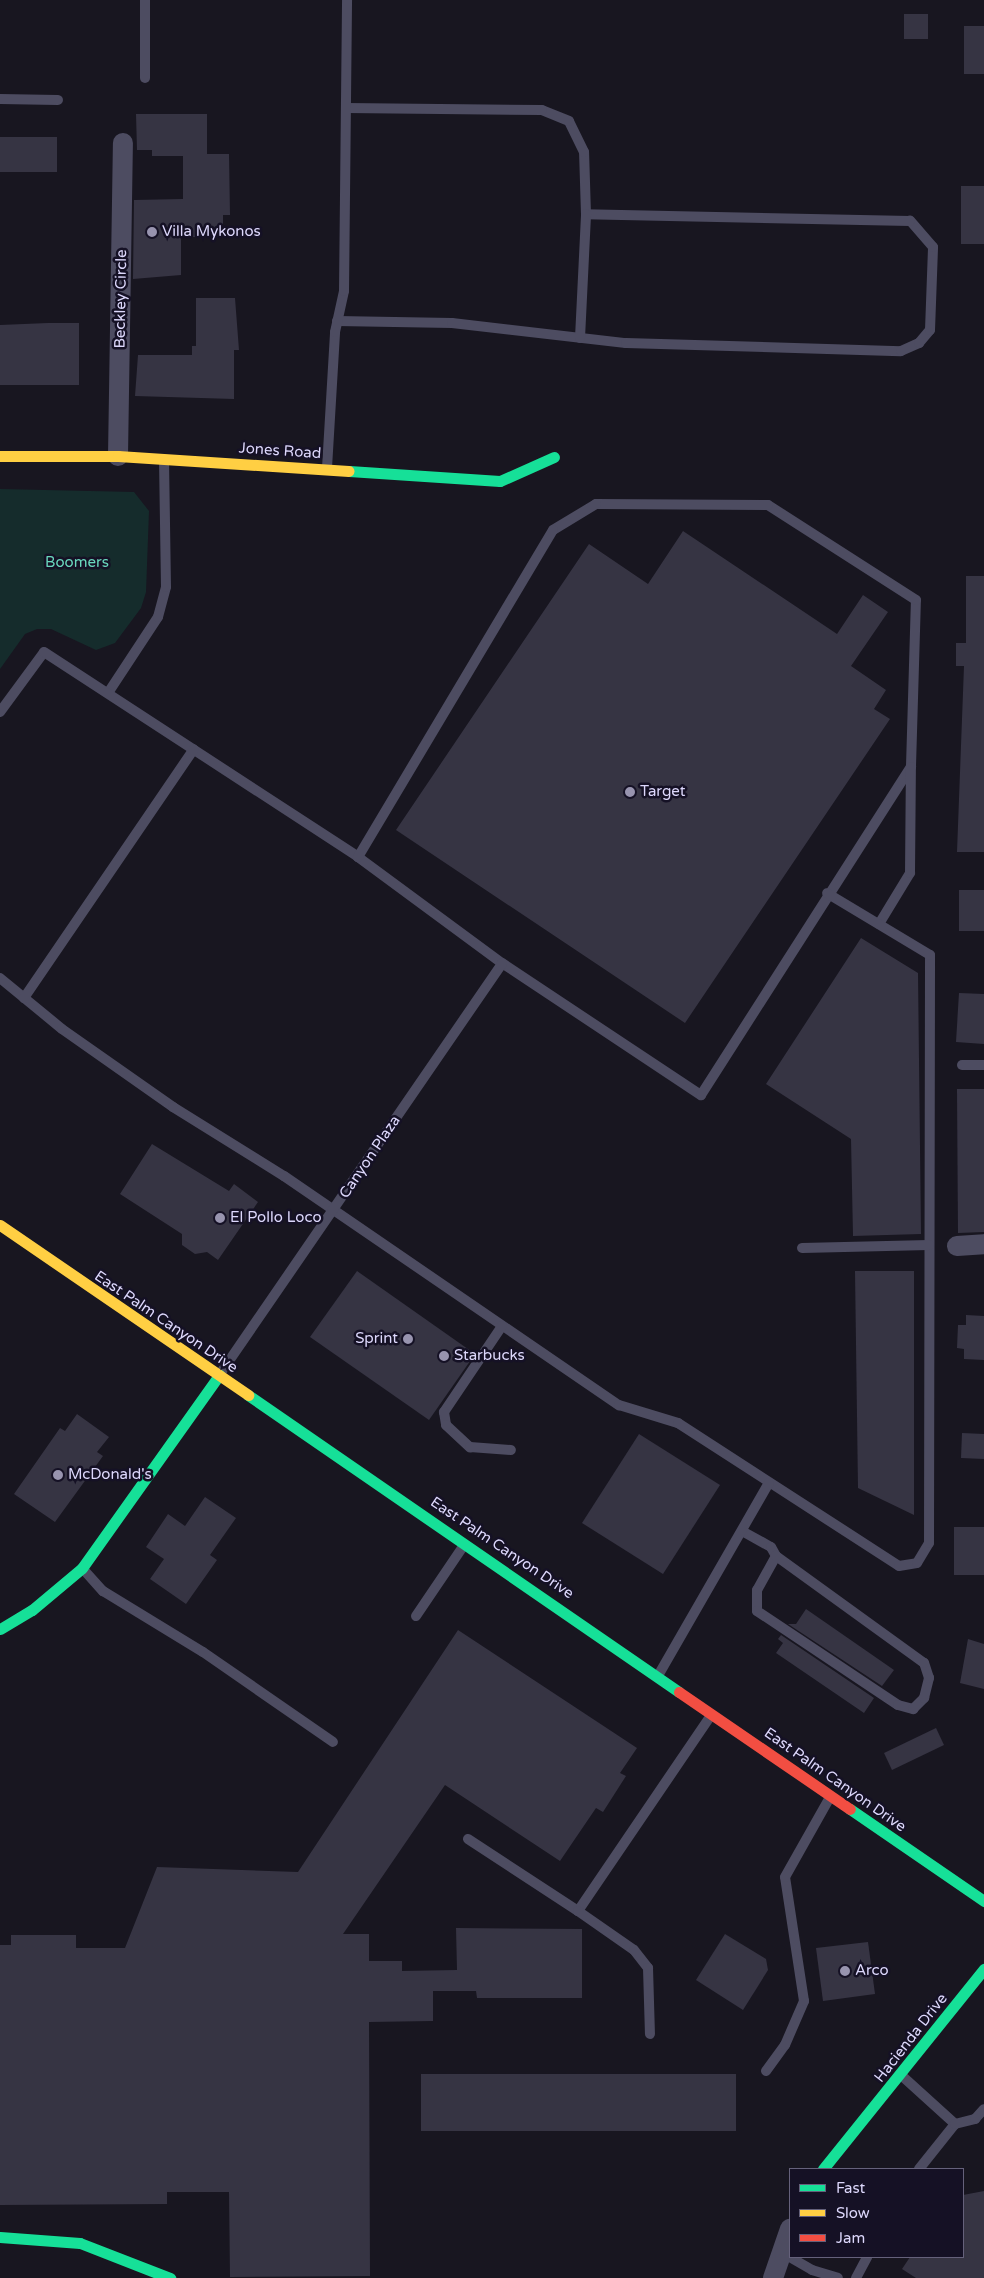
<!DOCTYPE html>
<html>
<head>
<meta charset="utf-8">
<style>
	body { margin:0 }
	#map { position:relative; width:984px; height:2278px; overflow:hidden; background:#181620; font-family:"Varela Round",sans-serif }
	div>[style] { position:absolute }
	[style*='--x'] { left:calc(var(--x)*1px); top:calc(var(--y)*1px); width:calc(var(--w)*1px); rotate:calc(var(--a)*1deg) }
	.green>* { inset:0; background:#152c2c }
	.building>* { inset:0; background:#363443 }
	.lane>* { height:10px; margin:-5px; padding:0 5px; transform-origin:5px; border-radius:5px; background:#4d4c61 }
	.street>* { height:20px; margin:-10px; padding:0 10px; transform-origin:10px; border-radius:10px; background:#4d4c61 }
	.fast>* { height:11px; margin:-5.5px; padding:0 5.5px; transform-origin:5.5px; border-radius:5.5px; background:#16e098 }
	.slow>* { height:11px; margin:-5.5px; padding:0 5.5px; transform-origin:5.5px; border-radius:5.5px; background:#ffcf43 }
	.jam>* { height:11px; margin:-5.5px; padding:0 5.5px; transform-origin:5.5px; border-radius:5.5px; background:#f24e42 }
	.dots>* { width:14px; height:14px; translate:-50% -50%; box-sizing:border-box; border:2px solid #151125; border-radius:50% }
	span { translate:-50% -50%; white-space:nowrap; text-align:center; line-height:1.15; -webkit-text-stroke:5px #151125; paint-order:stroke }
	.poi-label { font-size:15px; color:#ddd8fc }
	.left { translate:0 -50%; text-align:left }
	.right { translate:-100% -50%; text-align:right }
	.street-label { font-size:15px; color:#ddd8fc }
	.park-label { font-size:15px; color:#69d7bd }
	.legend { position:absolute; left:789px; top:2168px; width:175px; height:90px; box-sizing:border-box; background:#151125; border:1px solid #65617b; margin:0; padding:6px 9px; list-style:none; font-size:15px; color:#ddd8fc }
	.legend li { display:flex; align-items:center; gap:10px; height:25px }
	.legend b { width:25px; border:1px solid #65617b }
</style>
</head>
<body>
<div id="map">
	<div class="green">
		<i style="clip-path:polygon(0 489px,134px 492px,149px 511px,146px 592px,141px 608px,115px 643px,96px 650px,51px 629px,37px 629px,25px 634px,0 669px)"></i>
	</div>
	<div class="building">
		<i style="clip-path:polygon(904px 14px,928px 14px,928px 39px,904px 39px)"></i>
		<i style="clip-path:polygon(964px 26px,984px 26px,984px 74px,964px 74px)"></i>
		<i style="clip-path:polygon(136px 114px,207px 114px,207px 154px,229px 154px,230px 215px,223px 215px,223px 237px,181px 237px,181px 275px,133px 279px,134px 200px,183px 199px,183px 156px,152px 156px,152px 150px,137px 150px)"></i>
		<i style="clip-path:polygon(0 137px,57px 137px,57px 172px,0 172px)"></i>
		<i style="clip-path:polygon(961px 186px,984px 186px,984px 244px,961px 244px)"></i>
		<i style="clip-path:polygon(196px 298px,235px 298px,239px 350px,234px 350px,234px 399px,135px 396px,138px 355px,192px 355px,192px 346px,196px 346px)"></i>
		<i style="clip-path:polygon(48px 323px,79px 323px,79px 385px,0 385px,0 325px)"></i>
		<i style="clip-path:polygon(683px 531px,837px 634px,863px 595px,888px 612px,851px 666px,886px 690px,874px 709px,890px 719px,685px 1023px,396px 830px,589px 544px,648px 584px)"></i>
		<i style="clip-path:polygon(966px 576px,984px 576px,984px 852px,957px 852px,964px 666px,956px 666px,956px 643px,966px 643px)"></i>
		<i style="clip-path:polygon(959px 890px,984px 890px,984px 931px,959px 931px)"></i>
		<i style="clip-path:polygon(861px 938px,918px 973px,921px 1234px,853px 1236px,851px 1139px,766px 1084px)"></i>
		<i style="clip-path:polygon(959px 993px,984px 994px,984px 1044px,956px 1042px)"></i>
		<i style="clip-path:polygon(957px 1089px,984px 1089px,984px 1232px,958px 1233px)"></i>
		<i style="clip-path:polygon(152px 1144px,229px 1191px,234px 1184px,258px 1202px,218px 1260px,207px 1252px,195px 1254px,182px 1245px,182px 1234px,120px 1194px)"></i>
		<i style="clip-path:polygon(357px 1271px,475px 1354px,429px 1420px,310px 1337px)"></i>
		<i style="clip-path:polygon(855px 1271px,914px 1271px,914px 1515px,858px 1488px)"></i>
		<i style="clip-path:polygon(966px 1315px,984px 1316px,984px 1360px,964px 1359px,964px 1349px,957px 1348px,958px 1325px,966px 1325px)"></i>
		<i style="clip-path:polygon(77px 1414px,109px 1437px,97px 1452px,103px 1456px,55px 1522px,14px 1494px,60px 1428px,65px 1431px)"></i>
		<i style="clip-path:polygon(962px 1433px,984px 1434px,984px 1459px,961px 1458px)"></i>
		<i style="clip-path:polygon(639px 1434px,720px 1485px,663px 1574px,582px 1523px)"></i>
		<i style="clip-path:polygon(205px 1497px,236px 1518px,210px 1555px,217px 1560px,186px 1604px,150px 1579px,164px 1559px,146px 1547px,168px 1514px,185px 1526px)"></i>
		<i style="clip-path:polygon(954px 1527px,984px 1527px,984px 1575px,954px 1575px)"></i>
		<i style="clip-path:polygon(806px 1609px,894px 1670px,882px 1686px,788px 1624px,796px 1624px)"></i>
		<i style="clip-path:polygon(458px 1630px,637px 1748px,620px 1773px,626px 1776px,603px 1812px,596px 1808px,560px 1861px,445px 1785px,343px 1934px,369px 1934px,369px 1961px,402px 1961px,402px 1971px,457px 1970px,456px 1928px,582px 1929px,582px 1998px,477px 1998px,476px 1991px,433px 1991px,433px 2021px,369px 2022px,370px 2276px,230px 2277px,229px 2192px,167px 2192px,167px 2204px,0 2205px,0 1945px,11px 1945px,11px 1935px,76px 1935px,76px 1948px,125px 1948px,157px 1867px,298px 1872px)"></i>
		<i style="clip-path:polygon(781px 1635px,874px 1698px,864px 1713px,776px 1653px,783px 1643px,778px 1639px)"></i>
		<i style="clip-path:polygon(968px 1639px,984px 1644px,984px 1689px,960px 1683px)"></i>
		<i style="clip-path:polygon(936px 1728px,944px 1745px,892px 1770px,884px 1753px)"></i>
		<i style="clip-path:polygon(725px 1934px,766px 1959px,768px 1970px,743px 2010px,696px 1980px)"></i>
		<i style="clip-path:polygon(868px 1942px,875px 1994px,823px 2001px,816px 1948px)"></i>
		<i style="clip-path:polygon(421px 2074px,736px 2074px,736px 2131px,421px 2131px)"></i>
		<i style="clip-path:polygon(984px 2191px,984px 2278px,916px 2278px,902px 2269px,910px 2257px,963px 2257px,963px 2195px)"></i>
	</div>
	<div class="lane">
		<i style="--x:145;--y:78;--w:78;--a:-90"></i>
		<i style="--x:0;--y:99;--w:58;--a:1"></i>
		<i style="--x:337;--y:321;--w:115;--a:1"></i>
		<i style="--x:452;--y:323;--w:175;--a:6.6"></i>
		<i style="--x:626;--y:343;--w:275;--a:1.7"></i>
		<i style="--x:901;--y:351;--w:20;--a:-24"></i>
		<i style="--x:919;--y:343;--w:17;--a:-50"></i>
		<i style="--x:930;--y:330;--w:83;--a:-87.9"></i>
		<i style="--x:933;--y:247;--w:35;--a:-131"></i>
		<i style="--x:910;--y:221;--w:324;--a:-178.8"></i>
		<i style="--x:586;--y:214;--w:62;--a:-91.8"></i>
		<i style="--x:584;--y:152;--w:34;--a:-116"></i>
		<i style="--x:569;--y:121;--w:29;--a:-158"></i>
		<i style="--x:542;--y:110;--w:196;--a:-179.4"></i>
		<i style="--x:580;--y:338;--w:124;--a:-87.2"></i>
		<i style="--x:327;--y:468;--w:136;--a:-86.6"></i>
		<i style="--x:335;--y:332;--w:42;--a:-77.6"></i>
		<i style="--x:344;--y:291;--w:291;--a:-89.4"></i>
		<i style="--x:108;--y:693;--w:91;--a:-56.7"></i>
		<i style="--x:158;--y:617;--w:31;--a:-75"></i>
		<i style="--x:166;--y:587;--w:127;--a:-90.9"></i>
		<i style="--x:0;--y:712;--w:74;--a:-53.7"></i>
		<i style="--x:44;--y:652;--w:375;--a:33.1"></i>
		<i style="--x:358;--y:857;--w:179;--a:36.4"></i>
		<i style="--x:502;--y:963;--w:239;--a:33.6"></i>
		<i style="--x:701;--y:1095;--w:390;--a:-57.4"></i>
		<i style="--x:911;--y:766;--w:166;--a:-88.3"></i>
		<i style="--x:916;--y:600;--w:176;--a:-147.3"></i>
		<i style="--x:768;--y:505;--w:172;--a:-179.7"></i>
		<i style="--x:596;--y:504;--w:50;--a:148.8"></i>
		<i style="--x:553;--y:530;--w:381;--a:120.8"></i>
		<i style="--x:879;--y:924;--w:60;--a:-58.7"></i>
		<i style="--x:910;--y:873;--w:106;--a:-89.5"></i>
		<i style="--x:0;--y:978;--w:80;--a:39.4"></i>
		<i style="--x:62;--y:1029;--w:136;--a:35.1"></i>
		<i style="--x:173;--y:1107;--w:131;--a:31.9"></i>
		<i style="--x:284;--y:1176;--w:406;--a:34.4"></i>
		<i style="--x:619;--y:1405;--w:62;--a:17"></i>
		<i style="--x:678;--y:1423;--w:263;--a:32.9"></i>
		<i style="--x:899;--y:1566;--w:18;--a:-9"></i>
		<i style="--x:917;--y:1563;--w:23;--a:-59"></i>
		<i style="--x:929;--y:1543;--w:588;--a:-89.9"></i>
		<i style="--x:930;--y:955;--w:120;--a:-149"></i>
		<i style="--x:24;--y:998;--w:301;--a:-55.7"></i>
		<i style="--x:962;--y:1065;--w:22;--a:0"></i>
		<i style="--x:802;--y:1248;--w:127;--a:-1.4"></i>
		<i style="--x:502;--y:1326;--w:104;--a:124"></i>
		<i style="--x:444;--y:1412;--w:13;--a:81"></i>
		<i style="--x:446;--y:1425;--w:33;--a:43"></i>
		<i style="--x:470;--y:1447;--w:41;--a:4.2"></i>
		<i style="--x:220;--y:1374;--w:498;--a:-55.5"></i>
		<i style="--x:742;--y:1531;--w:33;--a:29"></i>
		<i style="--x:771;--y:1547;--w:10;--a:61"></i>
		<i style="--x:776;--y:1556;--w:39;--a:119"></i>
		<i style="--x:757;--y:1590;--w:21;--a:90"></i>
		<i style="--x:757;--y:1611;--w:169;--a:33.7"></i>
		<i style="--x:898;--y:1705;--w:16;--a:15"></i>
		<i style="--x:913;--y:1709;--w:16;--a:-45"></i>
		<i style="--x:924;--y:1698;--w:21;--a:-76"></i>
		<i style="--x:929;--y:1678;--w:16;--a:-108"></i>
		<i style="--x:924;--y:1663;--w:183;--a:-144.1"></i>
		<i style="--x:83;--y:1569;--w:30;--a:48"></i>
		<i style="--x:103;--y:1591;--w:117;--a:31.4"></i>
		<i style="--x:203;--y:1652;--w:158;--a:34.7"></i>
		<i style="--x:416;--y:1616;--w:86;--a:-55.9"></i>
		<i style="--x:659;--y:1674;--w:220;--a:-60.1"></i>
		<i style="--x:468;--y:1839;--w:131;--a:33.2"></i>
		<i style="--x:578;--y:1911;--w:237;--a:-55.8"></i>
		<i style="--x:578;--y:1911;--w:68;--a:34.9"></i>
		<i style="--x:634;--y:1950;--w:23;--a:52"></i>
		<i style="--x:648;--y:1968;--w:66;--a:88.3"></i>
		<i style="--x:766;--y:2071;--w:32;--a:-54"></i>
		<i style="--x:785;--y:2045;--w:48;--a:-66.6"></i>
		<i style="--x:804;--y:2001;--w:125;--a:-98.7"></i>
		<i style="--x:785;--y:1877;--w:92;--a:-60.6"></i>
		<i style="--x:901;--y:2075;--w:73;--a:42.2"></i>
		<i style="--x:919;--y:2169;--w:58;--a:-51.3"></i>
		<i style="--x:955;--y:2124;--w:21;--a:-14"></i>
		<i style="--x:975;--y:2119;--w:13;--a:-48"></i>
		<i style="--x:781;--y:2252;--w:36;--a:30"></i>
		<i style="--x:812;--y:2270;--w:27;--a:17"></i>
		<i style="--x:856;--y:2278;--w:24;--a:-62"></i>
	</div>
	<div class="street">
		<i style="--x:118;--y:456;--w:313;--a:-89.1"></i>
		<i style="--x:957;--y:1246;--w:27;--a:-4"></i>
		<i style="--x:773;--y:2278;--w:52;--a:-70.9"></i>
	</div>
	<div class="fast">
		<i style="--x:349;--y:471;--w:151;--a:3.8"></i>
		<i style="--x:500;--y:481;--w:59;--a:-24"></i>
		<i style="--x:248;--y:1395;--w:523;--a:34.57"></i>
		<i style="--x:0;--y:1629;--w:37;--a:-31"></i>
		<i style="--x:32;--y:1610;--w:65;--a:-40"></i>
		<i style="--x:82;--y:1568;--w:237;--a:-54.6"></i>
		<i style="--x:850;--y:1809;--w:163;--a:34.5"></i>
		<i style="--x:823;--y:2169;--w:257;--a:-51.2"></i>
		<i style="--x:0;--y:2237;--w:80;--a:4.3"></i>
		<i style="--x:80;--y:2243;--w:97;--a:21.3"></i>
	</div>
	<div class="slow">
		<i style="--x:0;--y:456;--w:118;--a:0"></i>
		<i style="--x:118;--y:456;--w:231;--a:3.7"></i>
		<i style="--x:0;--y:1225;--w:301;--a:34.4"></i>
	</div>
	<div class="jam">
		<i style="--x:679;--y:1692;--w:207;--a:34.4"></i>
	</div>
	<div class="dots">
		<i style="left:152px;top:232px;background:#9894af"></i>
		<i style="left:630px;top:792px;background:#9894af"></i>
		<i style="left:220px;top:1218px;background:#9894af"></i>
		<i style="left:408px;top:1339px;background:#9894af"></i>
		<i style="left:444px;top:1356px;background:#9894af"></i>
		<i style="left:58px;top:1475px;background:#9894af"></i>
		<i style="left:845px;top:1971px;background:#9894af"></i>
	</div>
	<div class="poi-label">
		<span class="left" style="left:162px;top:232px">Villa Mykonos</span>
		<span class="left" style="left:640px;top:792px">Target</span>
		<span class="left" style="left:230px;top:1218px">El Pollo Loco</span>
		<span class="right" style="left:398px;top:1339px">Sprint</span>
		<span class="left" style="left:454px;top:1356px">Starbucks</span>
		<span class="left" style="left:68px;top:1475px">McDonald's</span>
		<span class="left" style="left:855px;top:1971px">Arco</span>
	</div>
	<div class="street-label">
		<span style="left:121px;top:299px;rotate:-89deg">Beckley Circle</span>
		<span style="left:280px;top:451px;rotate:4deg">Jones Road</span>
		<span style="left:370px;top:1157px;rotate:-56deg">Canyon Plaza</span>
		<span style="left:166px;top:1322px;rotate:34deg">East Palm Canyon Drive</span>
		<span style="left:502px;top:1548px;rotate:34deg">East Palm Canyon Drive</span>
		<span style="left:835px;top:1780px;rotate:35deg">East Palm Canyon Drive</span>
		<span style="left:911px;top:2038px;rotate:-52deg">Hacienda Drive</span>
	</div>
	<div class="park-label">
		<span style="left:77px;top:563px">Boomers</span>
	</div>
	<ul class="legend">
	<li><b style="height:6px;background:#16e098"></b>Fast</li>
	<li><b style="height:6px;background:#ffcf43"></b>Slow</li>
	<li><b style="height:6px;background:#f24e42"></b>Jam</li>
	</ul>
</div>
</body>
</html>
